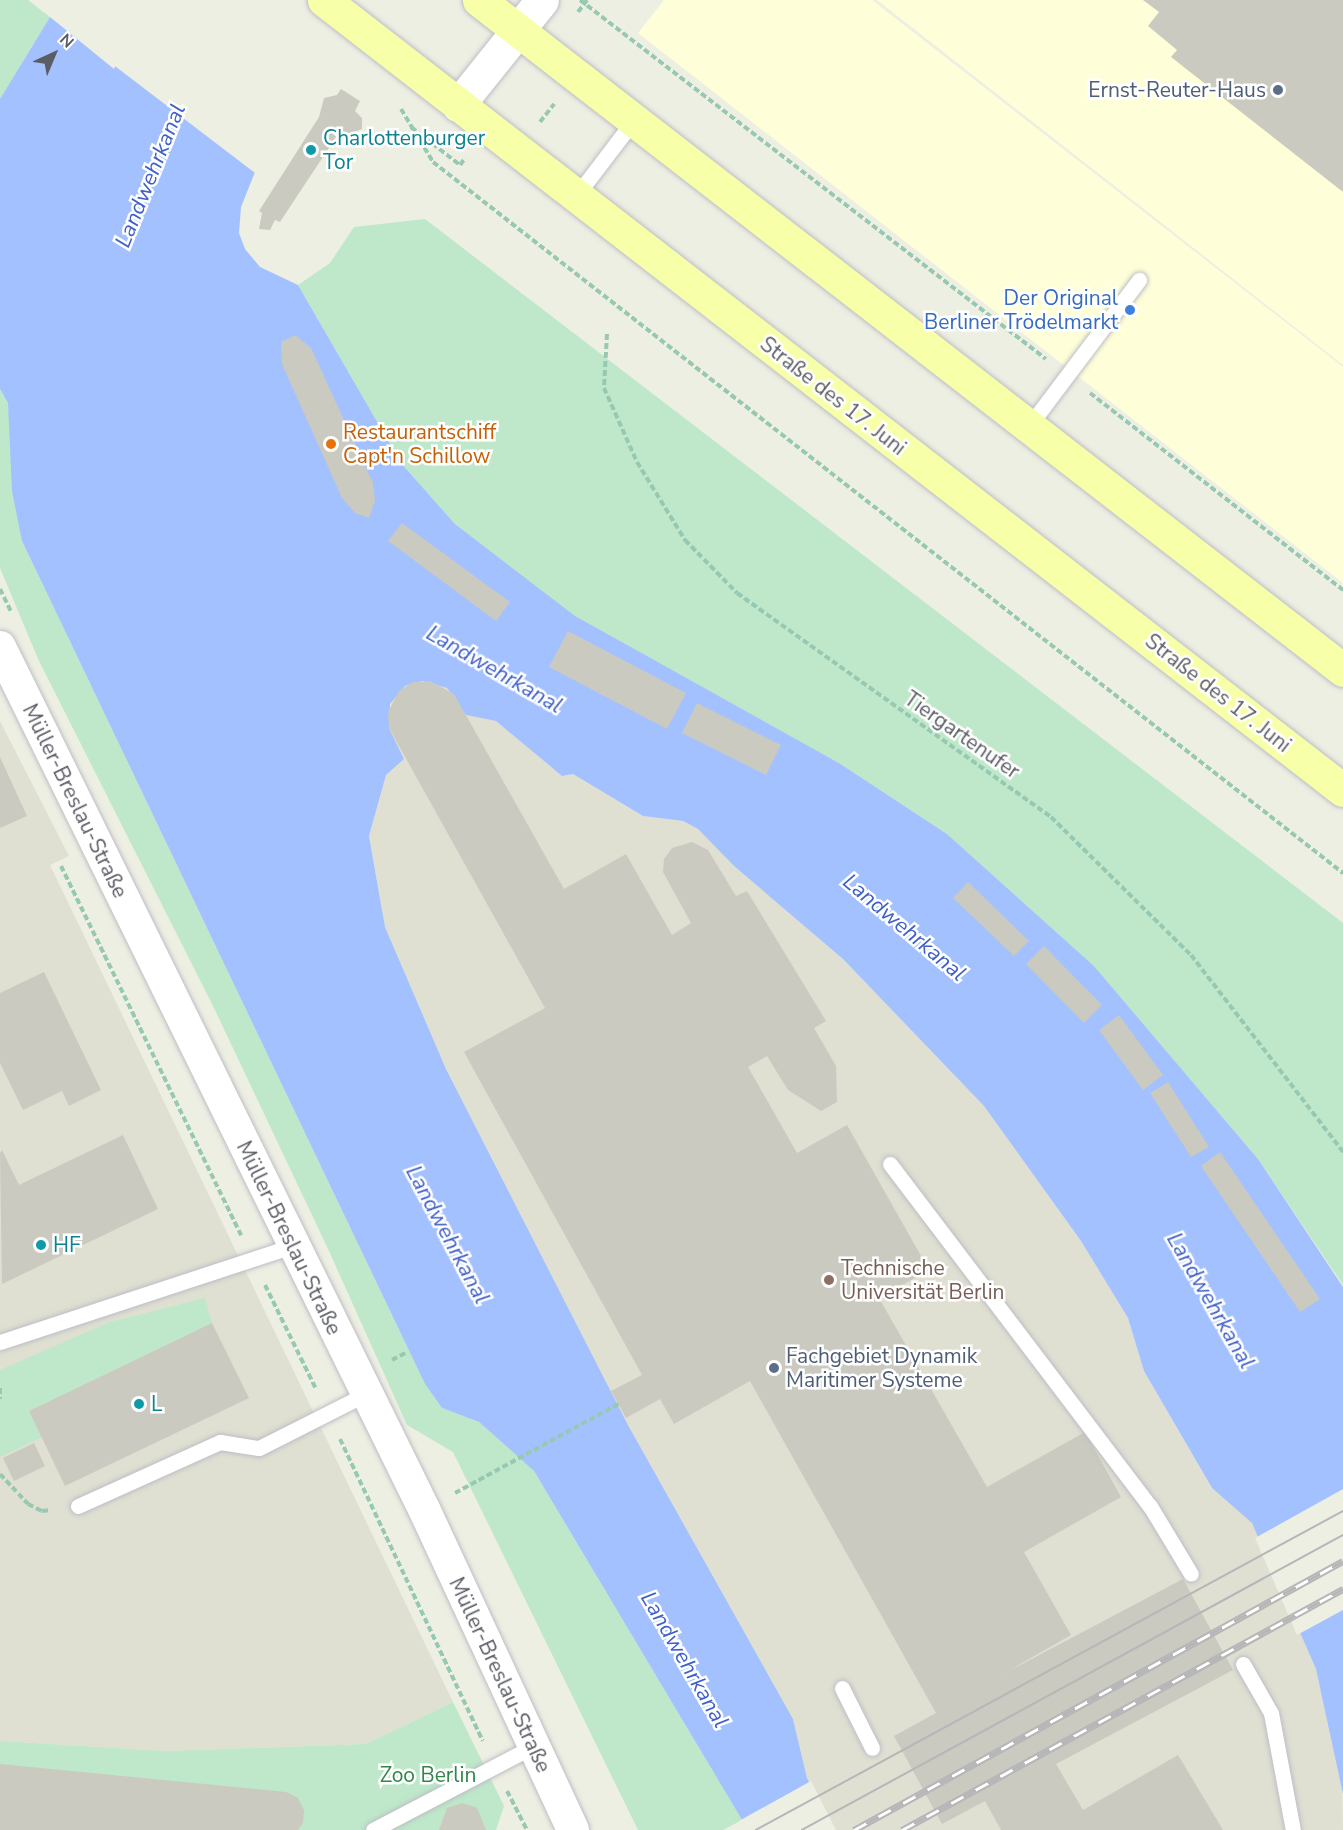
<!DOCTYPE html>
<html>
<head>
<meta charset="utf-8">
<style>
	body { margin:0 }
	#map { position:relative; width:1343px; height:1830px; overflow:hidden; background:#eeefe3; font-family:"Nunito Sans",sans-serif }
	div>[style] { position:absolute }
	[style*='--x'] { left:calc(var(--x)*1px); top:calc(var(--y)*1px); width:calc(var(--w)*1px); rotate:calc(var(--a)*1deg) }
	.commercial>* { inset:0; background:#feffd8 }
	.education>* { inset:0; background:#dfdfd2 }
	.green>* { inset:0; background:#bee8c9 }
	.water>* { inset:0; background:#a3c0ff }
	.pier>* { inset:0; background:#eeefe3 }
	.building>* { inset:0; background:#cacac0 }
	.path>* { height:4px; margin-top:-2px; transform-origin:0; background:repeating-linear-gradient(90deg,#97c8b2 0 6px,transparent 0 9px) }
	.roads { filter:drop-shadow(0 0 2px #bdbec5) drop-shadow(0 0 2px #bdbec5) }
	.service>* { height:15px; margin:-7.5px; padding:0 7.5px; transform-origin:7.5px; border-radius:7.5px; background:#fff }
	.minor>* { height:32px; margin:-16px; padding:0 16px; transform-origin:16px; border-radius:16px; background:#fff }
	.tertiary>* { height:33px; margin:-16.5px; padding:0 16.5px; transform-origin:16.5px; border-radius:16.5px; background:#fff }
	.primary>* { height:33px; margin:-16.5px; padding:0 16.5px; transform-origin:16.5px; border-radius:16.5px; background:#f7ffa8 }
	.tram>* { height:1.5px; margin:-0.75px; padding:0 0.75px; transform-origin:0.75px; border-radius:0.75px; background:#b6b6b8 }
	.rail>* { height:7px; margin-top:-3.5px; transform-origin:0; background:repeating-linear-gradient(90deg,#fff 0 14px,#b6b6b8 0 28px); box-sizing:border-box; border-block:2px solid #b6b6b8 }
	.dots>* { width:16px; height:16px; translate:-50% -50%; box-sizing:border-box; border:3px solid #fff; border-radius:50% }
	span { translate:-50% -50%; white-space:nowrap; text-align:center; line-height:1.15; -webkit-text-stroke:5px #fff; paint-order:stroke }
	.service-label { font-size:21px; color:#4e5e75 }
	.right { translate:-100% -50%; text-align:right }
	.left { translate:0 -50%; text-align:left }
	.culture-label { font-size:21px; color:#0d838f }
	.shop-label { font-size:21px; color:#366cbe }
	.street-label { font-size:21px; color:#5b5d65 }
	.food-label { font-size:21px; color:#c56008 }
	.education-label { font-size:21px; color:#785e54 }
	.park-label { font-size:21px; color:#31864b }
	.water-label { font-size:22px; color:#3f5fc9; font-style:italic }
	.north { position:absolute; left:24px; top:24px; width:60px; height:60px; -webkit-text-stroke:4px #fff; paint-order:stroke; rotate:44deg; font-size:16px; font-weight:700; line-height:24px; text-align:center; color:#5b5d65 }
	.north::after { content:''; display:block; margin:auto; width:21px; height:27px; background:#5b5d65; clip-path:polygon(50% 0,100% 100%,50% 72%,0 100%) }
</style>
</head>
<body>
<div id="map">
	<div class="commercial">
		<i style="clip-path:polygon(664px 0,872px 0,1343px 367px,1343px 583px,638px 33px)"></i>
		<i style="clip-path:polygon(877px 0,1343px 0,1343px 365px)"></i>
	</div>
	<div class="education">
		<i style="clip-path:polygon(430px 681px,447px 688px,466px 715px,496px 721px,562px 776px,573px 774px,643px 816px,683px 821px,698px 829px,734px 866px,843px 959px,984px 1106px,1081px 1241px,1128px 1318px,1144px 1371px,1212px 1488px,1252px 1522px,1316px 1669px,1342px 1783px,1343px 1830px,833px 1830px,807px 1778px,793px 1719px,628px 1425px,446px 1069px,385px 927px,369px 836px,386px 775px,404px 759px,389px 728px,388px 712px,393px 698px,405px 686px)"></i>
		<i style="clip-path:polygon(0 721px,69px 856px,50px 865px,453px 1702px,366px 1744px,166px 1751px,0 1741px)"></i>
	</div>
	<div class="green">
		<i style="clip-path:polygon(0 0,28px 0,50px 17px,0 99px)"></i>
		<i style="clip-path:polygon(425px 219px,1343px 923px,1343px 1285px,1258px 1159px,1094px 966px,947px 834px,839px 763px,575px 617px,455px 524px,401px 463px,298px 285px,330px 263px,354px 227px)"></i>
		<i style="clip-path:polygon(0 389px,8px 403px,22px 541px,425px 1384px,442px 1408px,479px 1422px,534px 1471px,742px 1820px,723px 1830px,638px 1830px,453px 1452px,407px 1425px,329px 1251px,214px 1008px,39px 661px,0 568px)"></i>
		<i style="clip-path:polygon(205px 1298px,212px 1323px,29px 1411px,42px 1437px,0 1457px,0 1370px,110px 1322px)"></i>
		<i style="clip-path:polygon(453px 1702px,504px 1806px,496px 1830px,0 1830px,0 1741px,166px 1751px,366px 1744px)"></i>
	</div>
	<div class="water">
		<i style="clip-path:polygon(142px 0,324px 0,241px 207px,239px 233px,245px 249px,260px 267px,298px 285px,401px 463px,455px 524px,575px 616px,839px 763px,947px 834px,1094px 966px,1258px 1159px,1343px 1287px,1343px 1794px,1316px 1669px,1252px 1523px,1212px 1488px,1144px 1371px,1128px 1318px,1081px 1241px,984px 1106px,843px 959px,734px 866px,698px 829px,683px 821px,643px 816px,573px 774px,562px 776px,496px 721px,466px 715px,447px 688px,422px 681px,405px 686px,390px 704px,389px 728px,404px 759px,386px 775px,369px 836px,385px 927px,446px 1069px,628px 1425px,793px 1719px,807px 1778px,833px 1830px,748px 1830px,534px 1471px,479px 1422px,442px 1408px,425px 1384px,22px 541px,12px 491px,8px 403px,0 389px,0 99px,50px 17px,114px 69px)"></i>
	</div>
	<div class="pier">
		<i style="clip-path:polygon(138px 0,327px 0,259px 176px,48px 15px,113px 64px)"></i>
		<i style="clip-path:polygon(1343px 1489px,1343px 1610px,1297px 1635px,1255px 1538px)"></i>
		<i style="clip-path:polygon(811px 1781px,836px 1830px,745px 1830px,739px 1821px)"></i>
	</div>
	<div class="building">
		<i style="clip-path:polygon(1143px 0,1343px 0,1343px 192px,1171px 57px,1177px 50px,1148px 26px,1159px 12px)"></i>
		<i style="clip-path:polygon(341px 89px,360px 101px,355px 111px,362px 118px,362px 129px,349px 134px,340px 131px,280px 222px,275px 220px,270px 230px,259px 229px,262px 213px,259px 211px,319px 117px,324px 98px,337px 95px)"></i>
		<i style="clip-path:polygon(295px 335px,311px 348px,373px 483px,375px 501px,369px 518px,355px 513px,342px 498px,282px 364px,281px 342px)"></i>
		<i style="clip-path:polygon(402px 523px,510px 602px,496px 621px,388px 541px)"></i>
		<i style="clip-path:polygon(568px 631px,686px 693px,667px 729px,549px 667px)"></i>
		<i style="clip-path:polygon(430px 681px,454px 694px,564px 889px,626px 854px,672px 935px,691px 923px,663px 872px,664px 859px,672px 848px,692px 842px,708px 850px,736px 896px,747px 891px,826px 1021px,814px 1028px,836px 1066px,837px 1102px,821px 1111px,788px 1090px,767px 1056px,748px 1067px,797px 1153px,847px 1125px,929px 1270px,879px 1298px,987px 1487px,1085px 1432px,1121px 1497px,1024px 1552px,1071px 1635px,1003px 1674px,1183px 1579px,1233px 1670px,1056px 1764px,1083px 1810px,1178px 1755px,1223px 1830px,1001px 1830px,985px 1801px,942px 1824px,894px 1736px,936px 1713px,750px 1381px,674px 1424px,660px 1399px,626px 1418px,611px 1391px,642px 1375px,464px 1052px,545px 1008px,389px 728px,388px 712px,399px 691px,413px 682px)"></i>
		<i style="clip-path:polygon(697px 703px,781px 745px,766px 775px,682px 733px)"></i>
		<i style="clip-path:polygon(0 757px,27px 816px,0 828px)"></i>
		<i style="clip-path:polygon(968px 882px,1029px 941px,1014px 956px,953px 898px)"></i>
		<i style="clip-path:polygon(1044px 946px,1102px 1005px,1084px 1023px,1026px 964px)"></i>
		<i style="clip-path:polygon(44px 972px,101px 1090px,69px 1106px,62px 1091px,23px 1110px,0 1063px,0 993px)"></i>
		<i style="clip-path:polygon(1119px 1015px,1163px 1075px,1143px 1090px,1099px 1030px)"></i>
		<i style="clip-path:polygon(1168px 1082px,1209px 1147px,1191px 1157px,1150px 1093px)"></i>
		<i style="clip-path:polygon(123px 1135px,158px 1209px,2px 1284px,0 1153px,2px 1150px,19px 1185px)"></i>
		<i style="clip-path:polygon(1220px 1152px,1320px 1299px,1300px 1312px,1201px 1166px)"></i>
		<i style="clip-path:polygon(212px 1323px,249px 1398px,65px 1486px,29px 1411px)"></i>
		<i style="clip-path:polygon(34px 1443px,45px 1466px,14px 1481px,3px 1458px)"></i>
		<i style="clip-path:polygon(0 1764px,286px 1792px,298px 1798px,304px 1810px,303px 1823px,298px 1830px,0 1830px)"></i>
		<i style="clip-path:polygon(462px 1803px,477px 1808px,486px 1830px,439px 1830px,447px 1808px)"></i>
	</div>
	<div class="path">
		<i style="--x:580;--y:0;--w:588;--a:37.61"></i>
		<i style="--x:578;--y:12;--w:15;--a:-53"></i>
		<i style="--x:401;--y:109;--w:62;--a:58.9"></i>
		<i style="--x:433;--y:162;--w:1155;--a:38"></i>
		<i style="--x:540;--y:122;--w:23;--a:-52"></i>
		<i style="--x:411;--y:127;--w:62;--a:37.8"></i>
		<i style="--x:460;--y:165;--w:9;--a:-54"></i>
		<i style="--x:607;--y:334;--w:54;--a:93.2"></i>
		<i style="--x:604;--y:388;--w:81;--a:66"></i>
		<i style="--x:637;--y:462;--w:92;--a:58.4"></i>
		<i style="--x:685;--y:540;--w:74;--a:45.5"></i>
		<i style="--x:737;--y:593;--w:386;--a:35.5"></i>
		<i style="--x:1051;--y:817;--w:197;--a:44.6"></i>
		<i style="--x:1191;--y:955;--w:249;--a:52.3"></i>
		<i style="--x:1090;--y:393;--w:321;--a:37.9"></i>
		<i style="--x:0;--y:589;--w:25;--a:64"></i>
		<i style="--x:61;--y:866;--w:411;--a:64"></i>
		<i style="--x:265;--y:1285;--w:116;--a:63.9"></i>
		<i style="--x:392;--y:1360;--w:15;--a:-28"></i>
		<i style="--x:0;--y:1388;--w:11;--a:90"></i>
		<i style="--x:340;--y:1439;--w:334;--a:64.7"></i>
		<i style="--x:0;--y:1474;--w:41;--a:47"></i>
		<i style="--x:28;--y:1504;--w:16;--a:27"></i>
		<i style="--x:42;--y:1511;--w:9;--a:-6"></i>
		<i style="--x:455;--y:1493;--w:186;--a:-28.6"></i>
		<i style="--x:507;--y:1791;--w:44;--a:62.9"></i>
	</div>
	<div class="roads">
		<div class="service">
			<i style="--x:576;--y:196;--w:96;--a:-52.7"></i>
			<i style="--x:1029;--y:426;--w:183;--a:-53"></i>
			<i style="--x:890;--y:1164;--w:430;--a:52.8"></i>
			<i style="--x:1150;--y:1506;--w:79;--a:58.9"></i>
			<i style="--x:0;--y:1342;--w:307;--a:-18.2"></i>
			<i style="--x:78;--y:1506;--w:156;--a:-24.3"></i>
			<i style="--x:220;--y:1442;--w:39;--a:9"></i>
			<i style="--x:259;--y:1448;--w:120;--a:-26.8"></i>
			<i style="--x:1243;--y:1664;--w:56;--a:60.3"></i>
			<i style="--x:1271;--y:1713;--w:119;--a:79.4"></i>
			<i style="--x:842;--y:1688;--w:67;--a:63.4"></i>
			<i style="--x:373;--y:1830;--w:179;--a:-27.6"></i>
		</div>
		<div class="minor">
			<i style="--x:0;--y:647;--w:961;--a:63.81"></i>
			<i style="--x:424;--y:1509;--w:354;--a:65.1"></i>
		</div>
		<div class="tertiary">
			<i style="--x:458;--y:105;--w:134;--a:-51.3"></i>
		</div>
		<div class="primary">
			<i style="--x:324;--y:0;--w:1289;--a:37.79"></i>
			<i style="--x:479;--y:0;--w:1093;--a:37.79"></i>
		</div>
	</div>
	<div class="tram">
		<i style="--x:756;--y:1830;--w:668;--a:-28.52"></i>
		<i style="--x:802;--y:1830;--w:616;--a:-28.6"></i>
	</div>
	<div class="rail">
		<i style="--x:854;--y:1830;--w:558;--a:-28.82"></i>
		<i style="--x:902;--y:1830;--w:503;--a:-28.66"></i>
	</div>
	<div class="dots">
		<i style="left:1278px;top:90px;background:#5c6f8a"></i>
		<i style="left:311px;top:150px;background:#0f9aa8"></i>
		<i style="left:1130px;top:310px;background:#3f7fe0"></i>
		<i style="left:331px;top:444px;background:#e8710a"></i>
		<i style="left:41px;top:1245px;background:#0f9aa8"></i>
		<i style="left:829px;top:1280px;background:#8d6e63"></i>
		<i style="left:774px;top:1368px;background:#5c6f8a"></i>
		<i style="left:139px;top:1404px;background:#0f9aa8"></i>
	</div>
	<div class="service-label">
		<span class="right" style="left:1266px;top:90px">Ernst-Reuter-Haus</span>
		<span class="left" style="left:786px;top:1368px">Fachgebiet Dynamik<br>Maritimer Systeme</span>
	</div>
	<div class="culture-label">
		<span class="left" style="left:323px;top:150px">Charlottenburger<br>Tor</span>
		<span class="left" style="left:53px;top:1245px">HF</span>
		<span class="left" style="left:151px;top:1404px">L</span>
	</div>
	<div class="shop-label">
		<span class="right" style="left:1118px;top:310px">Der Original<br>Berliner Trödelmarkt</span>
	</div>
	<div class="street-label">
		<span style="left:833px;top:396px;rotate:38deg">Straße des 17. Juni</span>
		<span style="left:1218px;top:693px;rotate:38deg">Straße des 17. Juni</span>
		<span style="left:962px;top:735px;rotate:35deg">Tiergartenufer</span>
		<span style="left:75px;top:801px;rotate:64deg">Müller-Breslau-Straße</span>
		<span style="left:289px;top:1238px;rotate:64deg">Müller-Breslau-Straße</span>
		<span style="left:500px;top:1675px;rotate:65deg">Müller-Breslau-Straße</span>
	</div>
	<div class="food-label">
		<span class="left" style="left:343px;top:444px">Restaurantschiff<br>Capt'n Schillow</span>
	</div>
	<div class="education-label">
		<span class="left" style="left:841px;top:1280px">Technische<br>Universität Berlin</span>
	</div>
	<div class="park-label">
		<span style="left:428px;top:1775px">Zoo Berlin</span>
	</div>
	<div class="water-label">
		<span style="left:151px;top:176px;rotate:-68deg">Landwehrkanal</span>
		<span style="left:494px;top:670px;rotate:30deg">Landwehrkanal</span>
		<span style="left:904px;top:928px;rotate:40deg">Landwehrkanal</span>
		<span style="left:447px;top:1235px;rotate:62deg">Landwehrkanal</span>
		<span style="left:1210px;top:1301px;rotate:60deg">Landwehrkanal</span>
		<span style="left:684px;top:1660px;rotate:60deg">Landwehrkanal</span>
	</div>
	<div class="north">N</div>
</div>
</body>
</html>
